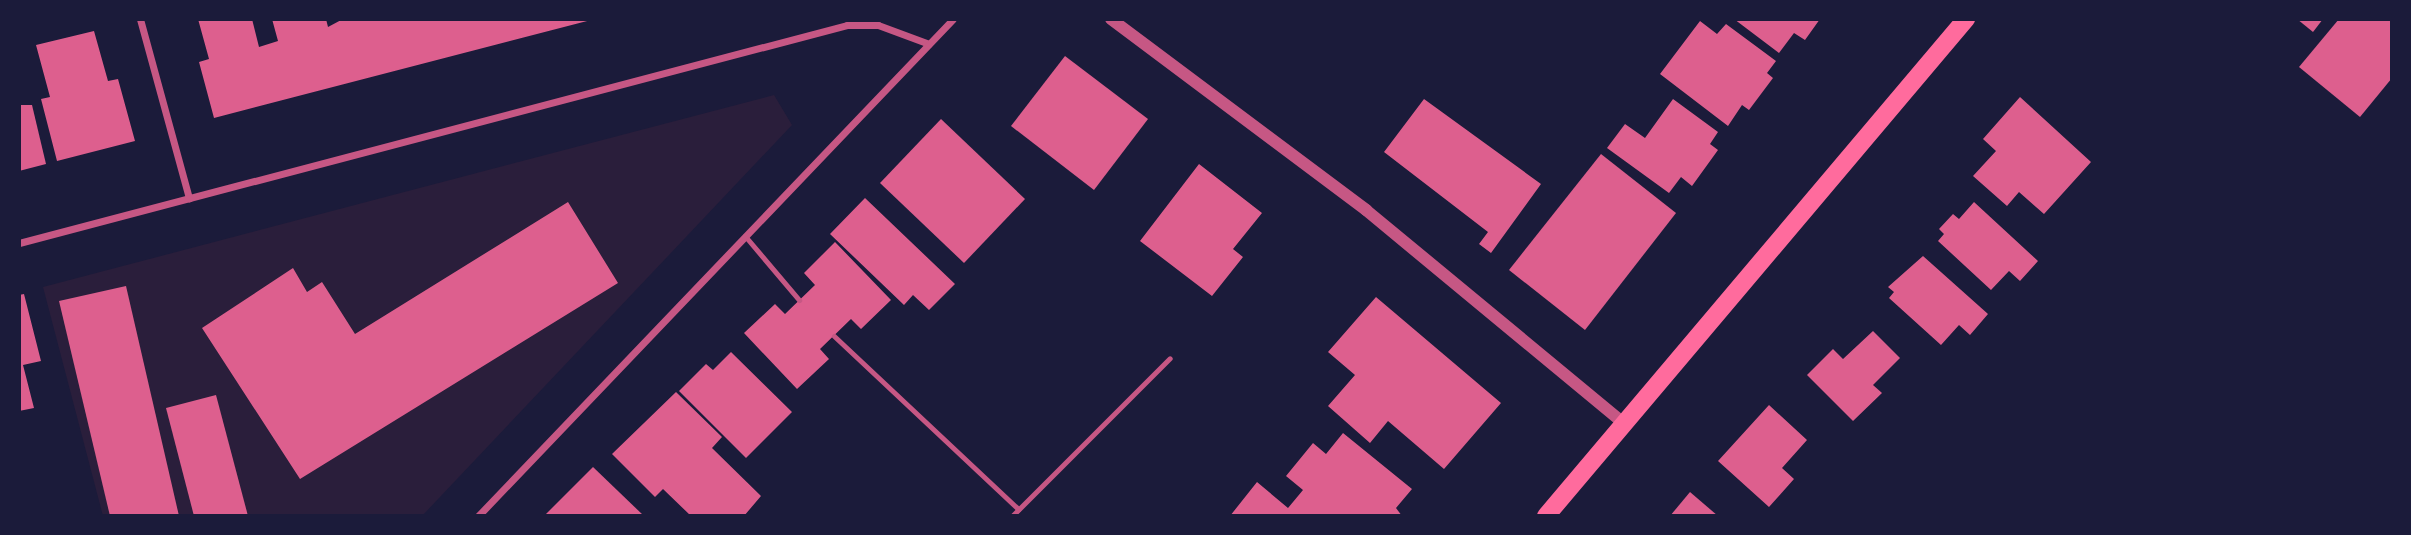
<!DOCTYPE html>
<html>
<head>
<meta charset="utf-8">
<style>
	body { margin:0 }
	#map { position:relative; width:2411px; height:535px; overflow:hidden; background:#1b1b3a; font-family:Lora,serif }
	div>[style] { position:absolute }
	[style*='--x'] { left:calc(var(--x)*1px); top:calc(var(--y)*1px); width:calc(var(--w)*1px); rotate:calc(var(--a)*1deg) }
	.green>* { inset:0; background:#2a1e3b }
	.building>* { inset:0; background:#dd5f8e }
	.service>* { height:5px; margin:-2.5px; padding:0 2.5px; transform-origin:2.5px; border-radius:2.5px; background:#c65784 }
	.minor>* { height:7px; margin:-3.5px; padding:0 3.5px; transform-origin:3.5px; border-radius:3.5px; background:#c65784 }
	.tertiary>* { height:12px; margin:-6px; padding:0 6px; transform-origin:6px; border-radius:6px; background:#c65784 }
	.primary>* { height:18px; margin:-9px; padding:0 9px; transform-origin:9px; border-radius:9px; background:#ff6b9d }
	span { translate:-50% -50%; white-space:nowrap; text-align:center; line-height:1.15; -webkit-text-stroke:7px #1b1b3a; paint-order:stroke }
	.frame { position:absolute; inset:0; border:21px solid #1b1b3a; pointer-events:none }
</style>
</head>
<body>
<div id="map">
	<div class="green">
		<i style="clip-path:polygon(774px 95px,792px 125px,422px 516px,103px 516px,43px 287px)"></i>
	</div>
	<div class="building">
		<i style="clip-path:polygon(198px 19px,252px 19px,259px 47px,278px 41px,272px 19px,326px 19px,328px 27px,343px 19px,591px 20px,214px 118px,199px 62px,209px 59px)"></i>
		<i style="clip-path:polygon(1734px 19px,1820px 19px,1805px 40px,1794px 33px,1779px 53px)"></i>
		<i style="clip-path:polygon(2297px 19px,2323px 19px,2313px 32px)"></i>
		<i style="clip-path:polygon(2339px 19px,2392px 19px,2392px 78px,2360px 117px,2299px 67px)"></i>
		<i style="clip-path:polygon(1700px 21px,1717px 34px,1726px 24px,1776px 61px,1767px 73px,1773px 78px,1749px 110px,1742px 105px,1728px 126px,1660px 74px)"></i>
		<i style="clip-path:polygon(94px 31px,108px 81px,118px 79px,135px 141px,57px 161px,41px 99px,50px 97px,36px 45px)"></i>
		<i style="clip-path:polygon(1065px 56px,1148px 119px,1094px 190px,1011px 126px)"></i>
		<i style="clip-path:polygon(2020px 97px,2091px 162px,2044px 214px,2019px 192px,2007px 206px,1973px 176px,1996px 151px,1983px 139px)"></i>
		<i style="clip-path:polygon(1424px 99px,1541px 184px,1491px 253px,1479px 244px,1488px 232px,1384px 152px)"></i>
		<i style="clip-path:polygon(1673px 99px,1718px 132px,1710px 144px,1718px 150px,1692px 186px,1681px 177px,1669px 193px,1607px 148px,1625px 124px,1645px 138px)"></i>
		<i style="clip-path:polygon(19px 105px,32px 105px,46px 164px,19px 171px)"></i>
		<i style="clip-path:polygon(941px 119px,1025px 199px,964px 263px,880px 183px)"></i>
		<i style="clip-path:polygon(1601px 154px,1676px 213px,1585px 330px,1509px 270px)"></i>
		<i style="clip-path:polygon(1199px 164px,1262px 213px,1233px 249px,1243px 257px,1212px 296px,1140px 241px)"></i>
		<i style="clip-path:polygon(865px 198px,955px 284px,929px 310px,913px 295px,904px 305px,830px 234px)"></i>
		<i style="clip-path:polygon(568px 202px,618px 283px,300px 479px,202px 328px,293px 268px,307px 292px,322px 282px,355px 334px)"></i>
		<i style="clip-path:polygon(1974px 202px,2038px 261px,2020px 281px,2009px 271px,1991px 290px,1938px 241px,1944px 234px,1939px 229px,1953px 214px,1959px 219px)"></i>
		<i style="clip-path:polygon(835px 242px,891px 300px,861px 329px,851px 319px,820px 349px,829px 359px,797px 389px,744px 333px,775px 304px,785px 314px,815px 285px,804px 273px)"></i>
		<i style="clip-path:polygon(1923px 256px,1988px 314px,1970px 335px,1959px 325px,1941px 345px,1889px 298px,1894px 292px,1888px 287px)"></i>
		<i style="clip-path:polygon(126px 286px,179px 516px,110px 516px,59px 301px)"></i>
		<i style="clip-path:polygon(24px 294px,41px 361px,23px 365px,34px 408px,19px 411px,19px 295px)"></i>
		<i style="clip-path:polygon(1376px 297px,1501px 403px,1444px 469px,1388px 421px,1370px 443px,1328px 406px,1355px 375px,1328px 352px)"></i>
		<i style="clip-path:polygon(1873px 331px,1900px 358px,1873px 385px,1882px 393px,1853px 421px,1807px 375px,1833px 349px,1843px 359px)"></i>
		<i style="clip-path:polygon(731px 352px,792px 412px,746px 458px,679px 391px,706px 364px,713px 370px)"></i>
		<i style="clip-path:polygon(676px 392px,722px 437px,712px 448px,761px 496px,744px 516px,691px 516px,663px 489px,655px 497px,612px 454px)"></i>
		<i style="clip-path:polygon(216px 395px,248px 516px,194px 516px,166px 408px)"></i>
		<i style="clip-path:polygon(1769px 405px,1807px 440px,1782px 468px,1794px 479px,1769px 507px,1718px 461px)"></i>
		<i style="clip-path:polygon(1343px 433px,1412px 489px,1396px 508px,1402px 516px,1230px 516px,1257px 482px,1288px 508px,1303px 490px,1286px 476px,1313px 443px,1326px 454px)"></i>
		<i style="clip-path:polygon(593px 467px,644px 516px,544px 516px)"></i>
		<i style="clip-path:polygon(1690px 492px,1718px 516px,1670px 516px)"></i>
	</div>
	<div class="service">
		<i style="--x:745;--y:236;--w:84;--a:49.8"></i>
		<i style="--x:834;--y:336;--w:253;--a:43.2"></i>
		<i style="--x:1012;--y:516;--w:223;--a:-45"></i>
	</div>
	<div class="minor">
		<i style="--x:140;--y:19;--w:186;--a:74.7"></i>
		<i style="--x:19;--y:243;--w:856;--a:-14.75"></i>
		<i style="--x:847;--y:25;--w:31;--a:0"></i>
		<i style="--x:878;--y:25;--w:54;--a:20.4"></i>
		<i style="--x:478;--y:516;--w:687;--a:-46.3"></i>
	</div>
	<div class="tertiary">
		<i style="--x:1111;--y:19;--w:319;--a:36.8"></i>
		<i style="--x:1366;--y:210;--w:337;--a:39.6"></i>
	</div>
	<div class="primary">
		<i style="--x:1546;--y:516;--w:651;--a:-49.8"></i>
	</div>
	<div class="frame"></div>
</div>
</body>
</html>
